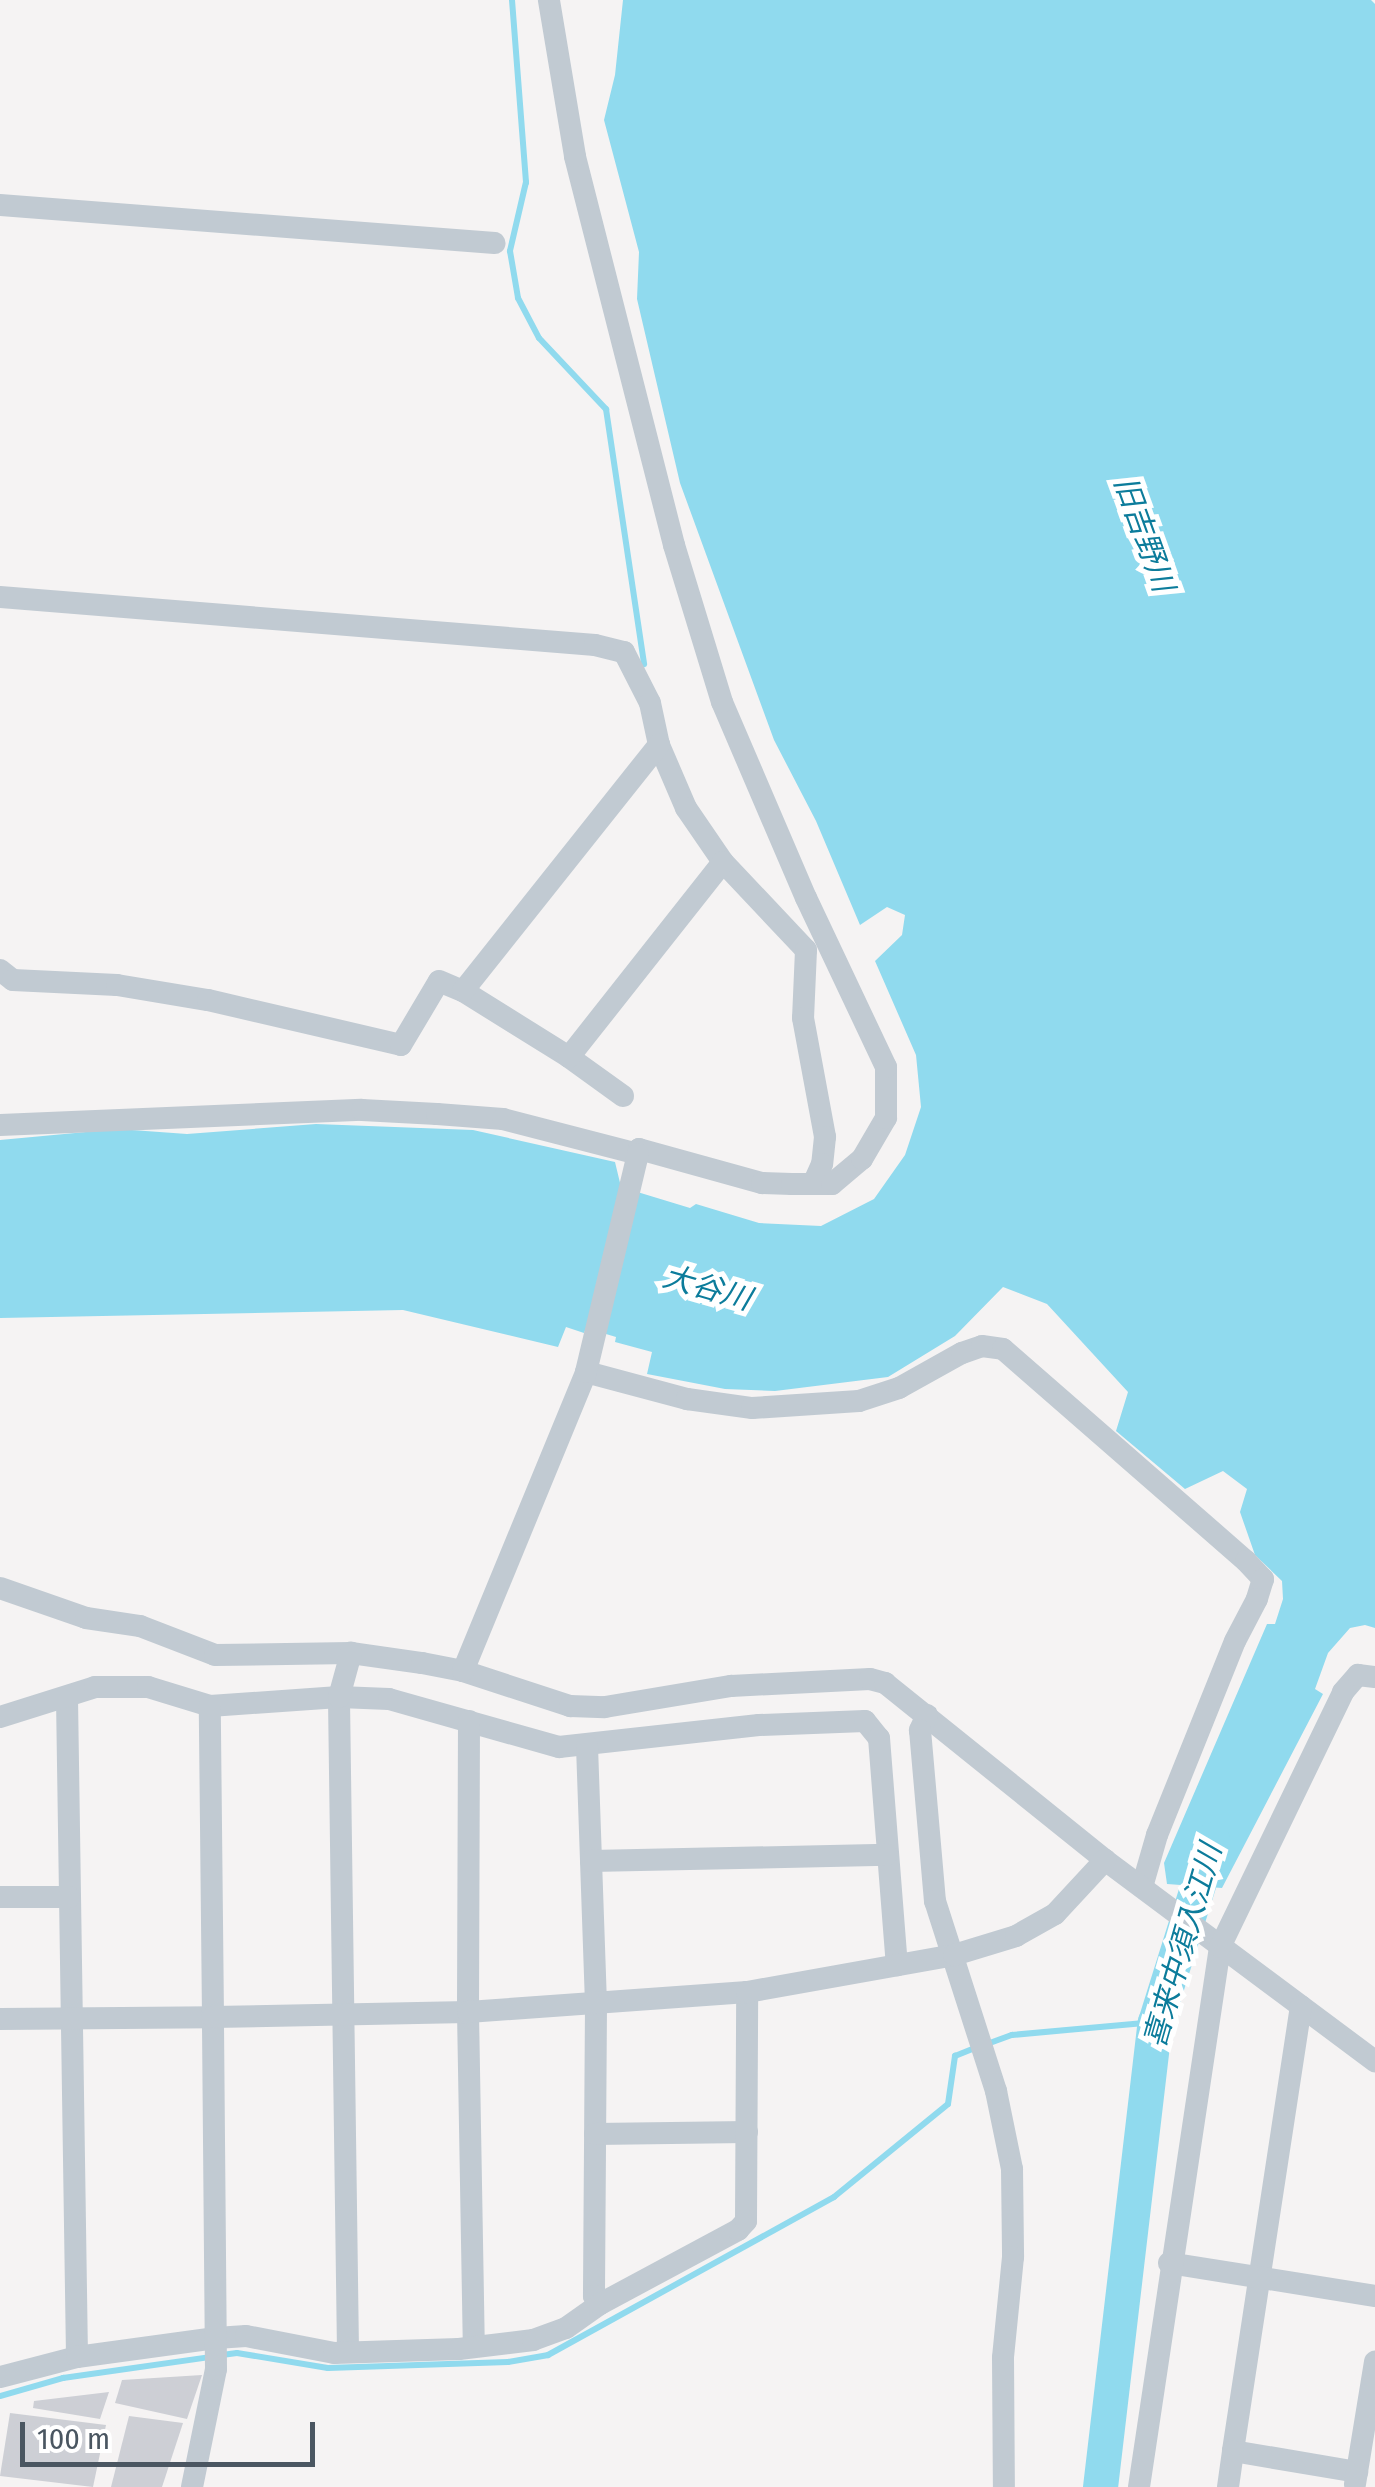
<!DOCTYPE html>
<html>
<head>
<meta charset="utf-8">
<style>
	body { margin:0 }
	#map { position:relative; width:1375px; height:2487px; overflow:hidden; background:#f5f3f3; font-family:"Fira Sans Condensed","Noto Sans JP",sans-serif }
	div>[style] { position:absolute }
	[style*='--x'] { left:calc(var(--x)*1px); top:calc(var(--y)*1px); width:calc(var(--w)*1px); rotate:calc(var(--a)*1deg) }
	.water>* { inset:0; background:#90daee }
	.stream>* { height:6px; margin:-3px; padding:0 3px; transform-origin:3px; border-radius:3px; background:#90daee }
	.river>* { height:35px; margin:-17.5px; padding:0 17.5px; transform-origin:17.5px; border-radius:17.5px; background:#90daee }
	.building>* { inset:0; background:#cdcfd5 }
	.minor>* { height:22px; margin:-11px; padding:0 11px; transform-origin:11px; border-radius:11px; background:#c1cad2 }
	span { translate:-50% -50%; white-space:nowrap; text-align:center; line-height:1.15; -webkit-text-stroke:10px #fff; paint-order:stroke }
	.water-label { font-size:30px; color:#0c7c9b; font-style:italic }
	.scale { position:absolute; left:20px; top:2422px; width:295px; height:45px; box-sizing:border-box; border:5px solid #4a5661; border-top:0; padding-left:12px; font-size:30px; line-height:35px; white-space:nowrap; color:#4a5661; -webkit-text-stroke:8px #fff; paint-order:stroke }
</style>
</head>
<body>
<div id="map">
	<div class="water">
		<i style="clip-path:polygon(623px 0,1371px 0,1375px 4px,1375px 1628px,1365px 1625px,1350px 1628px,1328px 1653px,1315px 1689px,1323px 1694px,1222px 1888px,1167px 1884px,1164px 1863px,1267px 1624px,1275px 1624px,1283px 1599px,1282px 1581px,1255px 1555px,1240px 1512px,1247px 1489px,1223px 1471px,1185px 1489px,1116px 1431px,1128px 1392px,1047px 1304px,1003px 1287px,955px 1336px,888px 1377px,775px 1391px,725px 1389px,647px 1374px,652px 1352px,615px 1342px,616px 1337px,586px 1328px,584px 1333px,566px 1327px,558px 1347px,403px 1310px,0 1318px,0 1140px,118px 1129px,187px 1134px,316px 1124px,473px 1130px,615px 1162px,621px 1187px,690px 1208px,696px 1204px,759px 1223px,821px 1226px,874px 1199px,905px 1155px,921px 1107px,916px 1055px,875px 961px,902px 935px,905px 915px,887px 907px,860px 925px,816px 821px,774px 740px,680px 483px,637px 299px,639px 252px,604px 120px,615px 75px)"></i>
	</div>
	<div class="stream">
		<i style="--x:512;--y:0;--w:183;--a:85.6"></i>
		<i style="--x:526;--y:182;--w:71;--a:103.1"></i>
		<i style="--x:510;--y:251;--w:48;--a:80.3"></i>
		<i style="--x:518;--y:298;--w:45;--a:62.3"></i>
		<i style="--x:539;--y:338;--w:98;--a:46.7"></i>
		<i style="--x:606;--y:409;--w:258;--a:81.5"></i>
		<i style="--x:987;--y:2044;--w:27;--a:-20"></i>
		<i style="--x:1012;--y:2035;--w:144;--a:-5.2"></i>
		<i style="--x:222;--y:2355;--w:15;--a:-8"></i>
		<i style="--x:237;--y:2353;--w:92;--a:9.4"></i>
		<i style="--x:328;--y:2368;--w:180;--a:-1.9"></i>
		<i style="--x:508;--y:2362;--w:41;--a:-9.9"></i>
		<i style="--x:548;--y:2355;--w:327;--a:-28.9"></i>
		<i style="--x:834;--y:2197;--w:147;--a:-39.2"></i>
		<i style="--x:948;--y:2104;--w:49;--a:-81.7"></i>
		<i style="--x:955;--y:2056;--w:22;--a:-22"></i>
		<i style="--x:0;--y:2396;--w:66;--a:-15.9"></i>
		<i style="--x:63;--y:2378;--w:148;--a:-8.1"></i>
	</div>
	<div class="river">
		<i style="--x:1100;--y:2487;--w:468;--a:-83.3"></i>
		<i style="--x:1155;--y:2022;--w:191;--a:-72.6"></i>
	</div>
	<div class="building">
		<i style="clip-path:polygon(202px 2375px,187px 2419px,115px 2403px,122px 2380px)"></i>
		<i style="clip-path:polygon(109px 2392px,100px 2419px,33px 2408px,34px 2401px)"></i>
		<i style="clip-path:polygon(10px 2413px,106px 2425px,93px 2487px,0 2476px)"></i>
		<i style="clip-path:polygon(129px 2416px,183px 2423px,162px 2487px,111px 2487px)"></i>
	</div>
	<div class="minor">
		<i style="--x:0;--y:205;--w:496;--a:4.4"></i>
		<i style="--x:0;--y:597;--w:597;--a:4.61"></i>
		<i style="--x:595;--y:645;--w:30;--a:14"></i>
		<i style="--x:624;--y:652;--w:57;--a:63"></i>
		<i style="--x:650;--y:703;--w:43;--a:77.9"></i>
		<i style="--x:659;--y:745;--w:69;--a:66.8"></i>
		<i style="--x:686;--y:808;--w:65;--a:55.6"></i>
		<i style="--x:723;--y:862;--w:121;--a:46.7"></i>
		<i style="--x:806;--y:950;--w:68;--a:92.5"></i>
		<i style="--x:803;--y:1018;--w:121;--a:79.5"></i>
		<i style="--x:825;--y:1137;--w:27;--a:96"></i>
		<i style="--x:822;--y:1164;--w:20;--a:114"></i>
		<i style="--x:0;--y:970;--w:16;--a:38"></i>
		<i style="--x:13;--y:980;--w:104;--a:2.8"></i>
		<i style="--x:117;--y:985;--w:92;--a:9.4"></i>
		<i style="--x:208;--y:1000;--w:198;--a:13.1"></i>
		<i style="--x:401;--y:1045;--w:74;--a:-59.3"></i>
		<i style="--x:439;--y:981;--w:26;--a:23"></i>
		<i style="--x:569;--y:1057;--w:125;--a:-148.1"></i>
		<i style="--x:463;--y:991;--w:315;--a:-51.5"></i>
		<i style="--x:623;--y:1096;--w:67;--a:-144.2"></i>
		<i style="--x:569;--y:1057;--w:248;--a:-51.7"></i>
		<i style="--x:0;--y:1125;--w:362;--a:-2.4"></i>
		<i style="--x:362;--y:1110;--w:75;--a:3.1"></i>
		<i style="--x:437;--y:1114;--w:66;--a:4.3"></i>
		<i style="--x:503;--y:1119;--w:139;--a:14.5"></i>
		<i style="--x:638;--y:1154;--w:5;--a:-79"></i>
		<i style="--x:639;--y:1149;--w:128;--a:15.5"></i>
		<i style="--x:762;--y:1183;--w:30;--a:2"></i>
		<i style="--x:792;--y:1184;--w:40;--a:0"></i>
		<i style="--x:832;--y:1184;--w:39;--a:-40"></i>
		<i style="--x:862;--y:1159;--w:48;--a:-59.7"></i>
		<i style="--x:886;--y:1118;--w:51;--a:-90"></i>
		<i style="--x:886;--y:1067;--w:187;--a:-115.3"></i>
		<i style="--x:806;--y:898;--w:213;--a:-113.2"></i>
		<i style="--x:722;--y:702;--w:164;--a:-107"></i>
		<i style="--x:674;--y:545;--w:401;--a:-104.3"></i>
		<i style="--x:575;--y:156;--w:158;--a:-99.5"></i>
		<i style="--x:586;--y:1372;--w:105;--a:15"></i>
		<i style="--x:687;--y:1399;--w:66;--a:7.9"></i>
		<i style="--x:752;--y:1408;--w:107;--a:-3.7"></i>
		<i style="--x:859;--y:1401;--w:42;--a:-18"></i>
		<i style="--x:899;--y:1388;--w:72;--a:-29.1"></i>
		<i style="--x:962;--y:1353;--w:21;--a:-19"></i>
		<i style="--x:982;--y:1346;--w:21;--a:8"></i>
		<i style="--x:1003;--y:1349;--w:322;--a:41.1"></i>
		<i style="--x:1246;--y:1561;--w:25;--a:47"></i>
		<i style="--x:1263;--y:1579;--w:21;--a:107"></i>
		<i style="--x:1257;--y:1599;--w:47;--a:117.6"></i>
		<i style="--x:1235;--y:1641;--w:209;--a:111.9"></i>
		<i style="--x:1157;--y:1835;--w:54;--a:106.1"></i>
		<i style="--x:0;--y:1588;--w:91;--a:19.2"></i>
		<i style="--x:86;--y:1618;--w:55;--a:8.4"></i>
		<i style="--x:140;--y:1626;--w:80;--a:21.1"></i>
		<i style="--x:215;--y:1655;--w:136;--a:-0.8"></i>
		<i style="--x:351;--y:1653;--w:72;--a:8"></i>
		<i style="--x:422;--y:1663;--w:42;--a:11"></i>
		<i style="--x:463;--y:1671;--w:113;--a:18.1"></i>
		<i style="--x:570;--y:1706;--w:35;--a:2"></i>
		<i style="--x:605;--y:1707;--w:128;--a:-9.5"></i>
		<i style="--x:731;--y:1686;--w:139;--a:-2.9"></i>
		<i style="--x:870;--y:1679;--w:16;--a:15"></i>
		<i style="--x:885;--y:1683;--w:282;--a:38.8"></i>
		<i style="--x:1105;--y:1860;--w:337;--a:36.7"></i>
		<i style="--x:463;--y:1671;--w:323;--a:-67.6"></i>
		<i style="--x:586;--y:1372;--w:224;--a:-76.6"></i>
		<i style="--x:67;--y:1698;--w:659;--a:89.13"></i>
		<i style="--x:927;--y:1715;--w:17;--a:115"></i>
		<i style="--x:920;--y:1730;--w:172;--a:85"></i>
		<i style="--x:935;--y:1901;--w:200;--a:72.2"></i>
		<i style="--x:996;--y:2091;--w:80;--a:78.4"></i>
		<i style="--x:1012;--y:2169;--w:88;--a:89.3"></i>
		<i style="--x:1013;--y:2257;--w:101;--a:95.7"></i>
		<i style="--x:1003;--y:2358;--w:129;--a:89.6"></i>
		<i style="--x:0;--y:1717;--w:100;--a:-17.5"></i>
		<i style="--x:95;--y:1687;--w:53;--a:0"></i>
		<i style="--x:148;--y:1687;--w:65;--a:17"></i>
		<i style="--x:210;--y:1706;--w:129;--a:-4"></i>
		<i style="--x:339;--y:1697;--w:50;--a:2.3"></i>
		<i style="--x:389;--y:1699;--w:177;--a:15.8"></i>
		<i style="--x:559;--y:1747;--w:201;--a:-6.3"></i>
		<i style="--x:759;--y:1725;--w:106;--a:-2.2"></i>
		<i style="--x:865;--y:1721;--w:22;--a:51"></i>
		<i style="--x:879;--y:1738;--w:228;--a:85.5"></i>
		<i style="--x:469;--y:1721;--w:291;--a:90.2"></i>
		<i style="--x:468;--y:2012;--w:333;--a:89"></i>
		<i style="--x:587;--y:1746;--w:259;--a:88"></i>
		<i style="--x:596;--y:2005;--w:291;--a:90.4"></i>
		<i style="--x:594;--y:2296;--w:10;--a:53"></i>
		<i style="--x:591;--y:1861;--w:296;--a:-1.2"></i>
		<i style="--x:0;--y:1897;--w:69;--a:0"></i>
		<i style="--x:1301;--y:2006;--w:450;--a:98.7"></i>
		<i style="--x:1233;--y:2451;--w:126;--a:9.6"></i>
		<i style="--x:0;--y:2019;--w:213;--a:-0.5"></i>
		<i style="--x:213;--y:2017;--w:311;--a:-90.6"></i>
		<i style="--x:595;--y:2134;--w:152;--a:-0.8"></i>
		<i style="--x:1169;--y:2263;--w:209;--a:9.1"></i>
		<i style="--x:348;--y:2352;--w:655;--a:-90.79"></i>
		<i style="--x:339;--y:1697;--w:46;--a:-74.7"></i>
		<i style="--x:0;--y:2377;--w:80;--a:-14.6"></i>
		<i style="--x:77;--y:2357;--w:140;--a:-7.8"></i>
		<i style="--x:216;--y:2338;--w:30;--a:-4"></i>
		<i style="--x:246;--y:2336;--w:90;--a:10.9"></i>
		<i style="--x:334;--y:2353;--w:125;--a:-1.8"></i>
		<i style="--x:459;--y:2349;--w:75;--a:-6.9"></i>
		<i style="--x:533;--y:2340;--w:35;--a:-20"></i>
		<i style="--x:566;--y:2328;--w:42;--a:-35.2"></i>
		<i style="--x:600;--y:2304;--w:157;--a:-28.2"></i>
		<i style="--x:738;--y:2230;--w:12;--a:-48"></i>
		<i style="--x:746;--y:2221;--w:229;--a:-89.7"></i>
		<i style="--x:1355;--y:2484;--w:124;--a:-80.7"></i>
		<i style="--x:192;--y:2487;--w:120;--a:-78.5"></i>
		<i style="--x:216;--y:2369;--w:352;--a:-90.5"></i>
		<i style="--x:213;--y:2017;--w:255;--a:-1.1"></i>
		<i style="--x:468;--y:2012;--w:280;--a:-4.1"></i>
		<i style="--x:747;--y:1992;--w:210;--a:-10.1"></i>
		<i style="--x:954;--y:1955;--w:65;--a:-17"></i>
		<i style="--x:1016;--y:1936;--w:45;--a:-29.4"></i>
		<i style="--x:1055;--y:1914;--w:74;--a:-47.2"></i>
		<i style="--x:1139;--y:2487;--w:546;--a:-81.47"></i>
		<i style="--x:1220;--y:1947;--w:283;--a:-64.2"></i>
		<i style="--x:1343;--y:1692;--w:23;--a:-49"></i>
		<i style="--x:1358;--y:1675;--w:17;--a:7"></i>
		<i style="--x:1228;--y:2487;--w:36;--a:-82"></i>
	</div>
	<div class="water-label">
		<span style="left:1144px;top:534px;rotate:70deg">旧吉野川</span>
		<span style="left:707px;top:1288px;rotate:16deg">大谷川</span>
		<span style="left:1183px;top:1946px;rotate:-74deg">喜来中須入江川</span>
	</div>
	<div class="scale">100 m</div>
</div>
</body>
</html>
